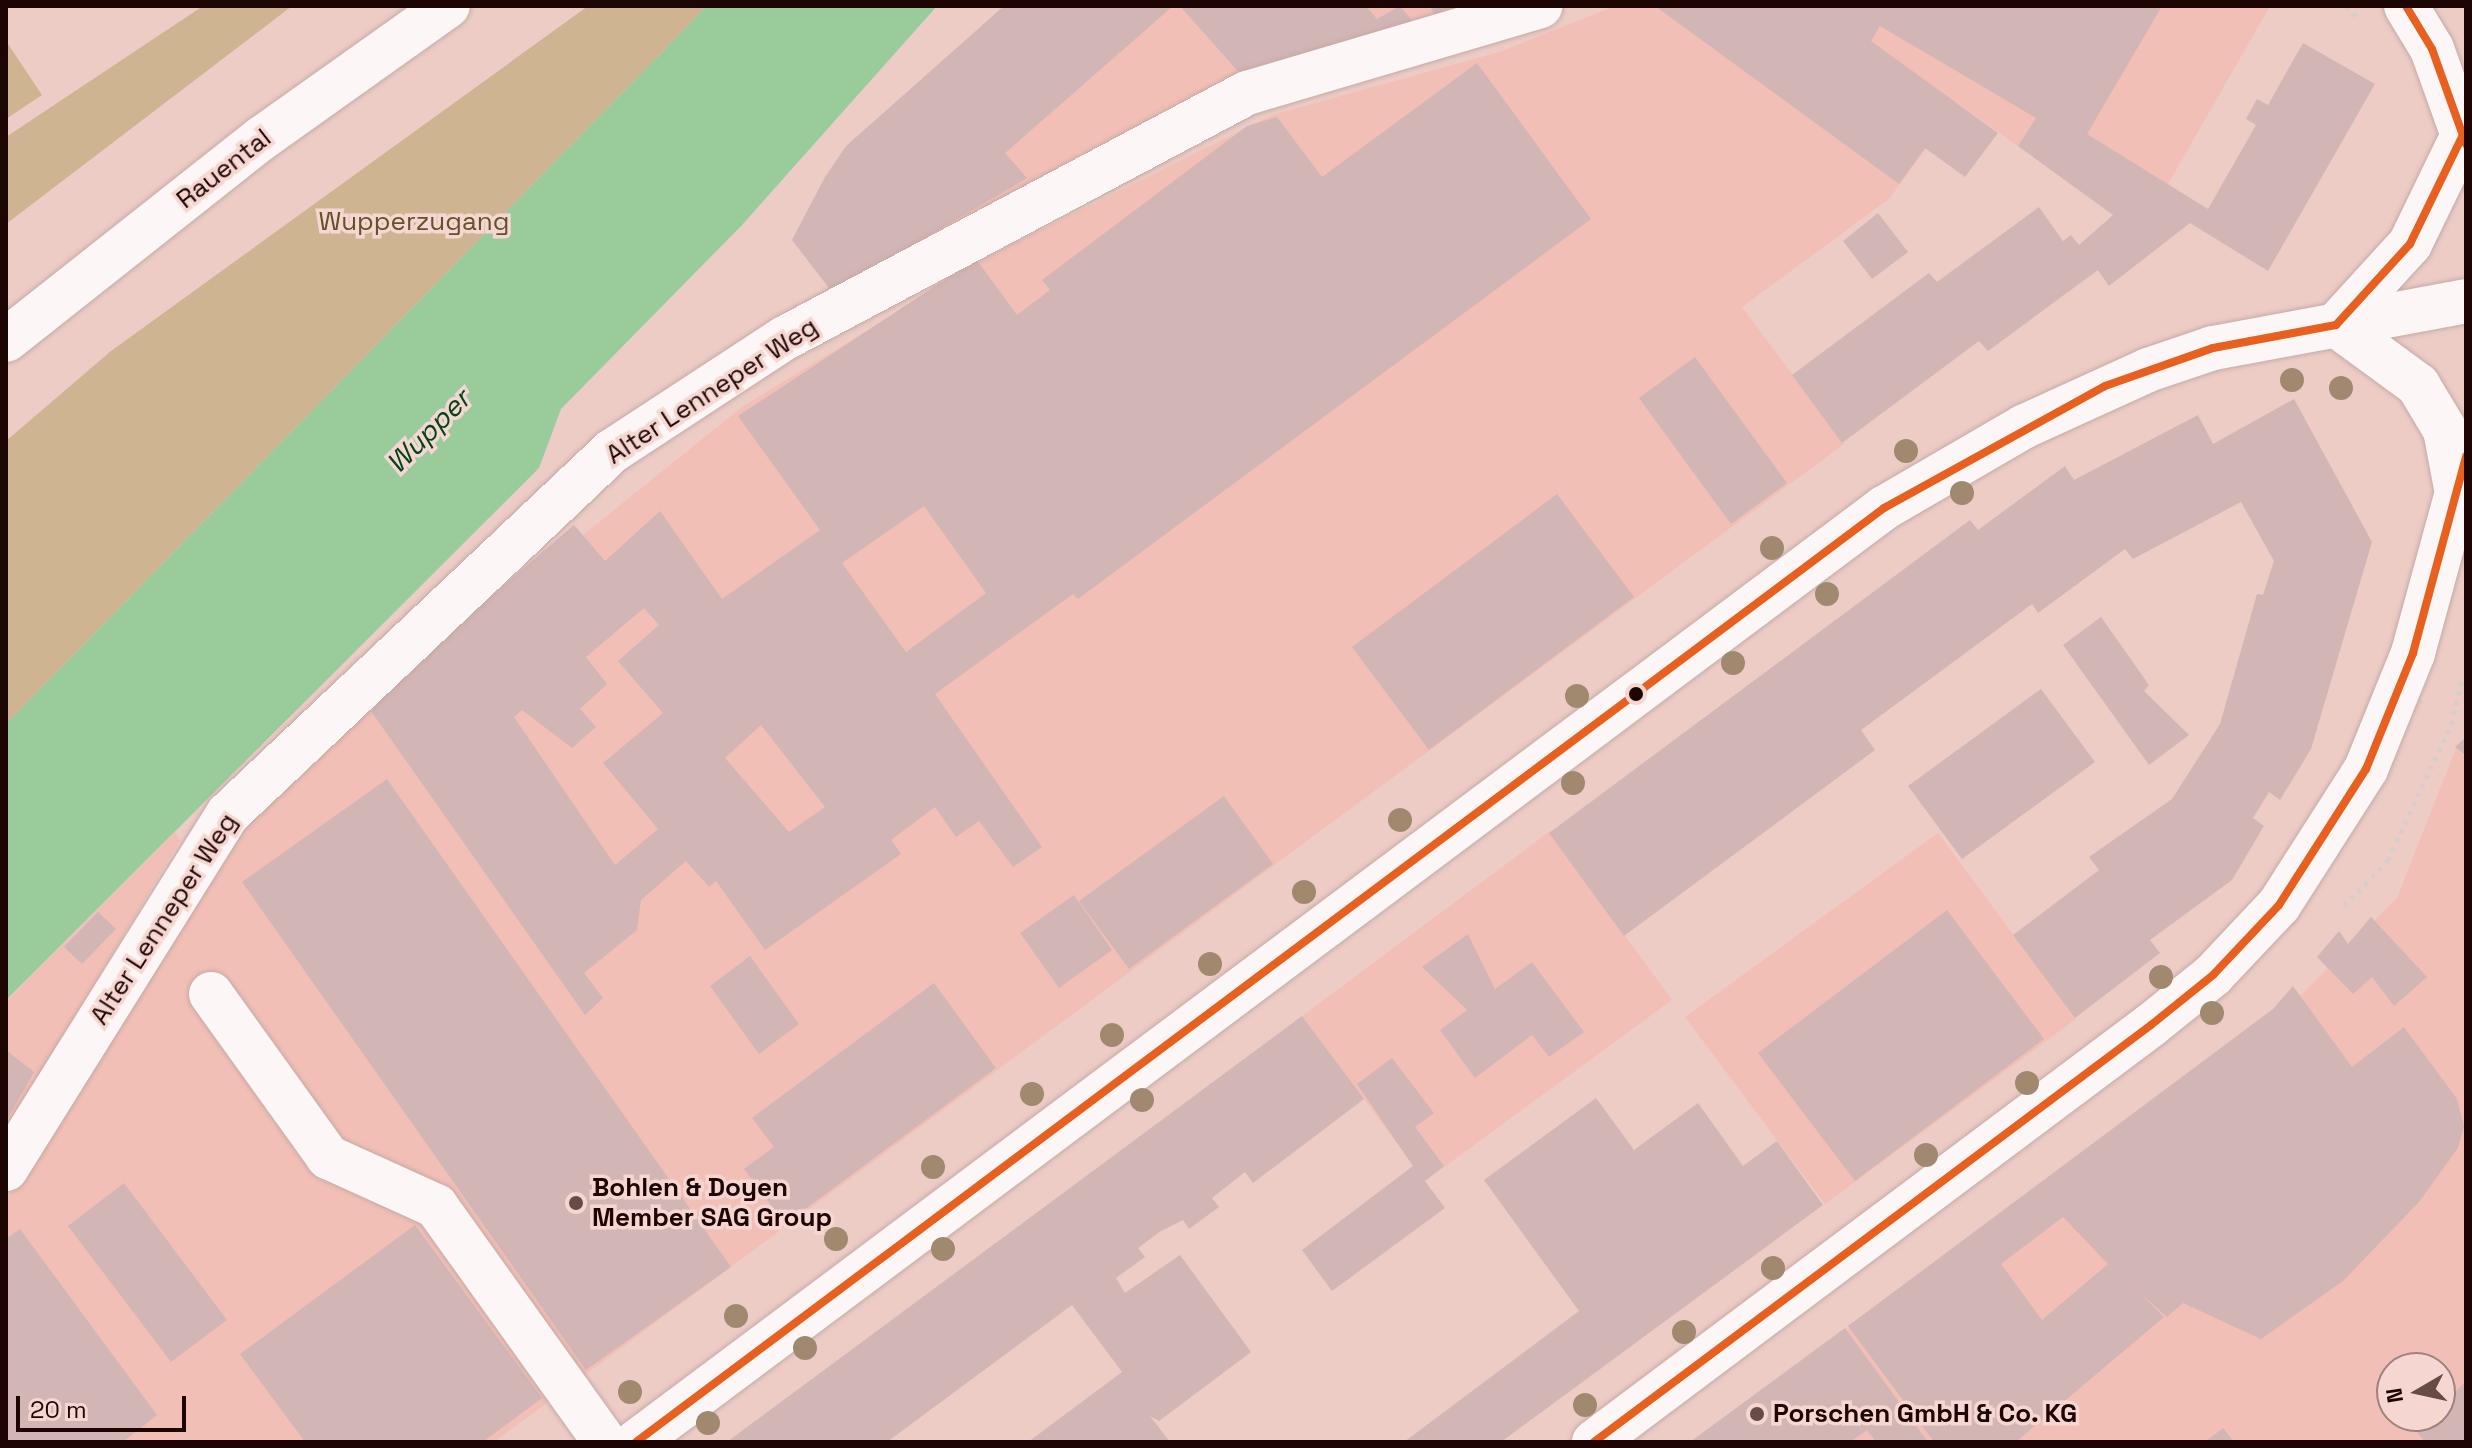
<!DOCTYPE html>
<html>
<head>
<meta charset="utf-8">
<style>
	body { margin:0 }
	#map { position:relative; width:2472px; height:1448px; overflow:hidden; background:#edccc6; font-family:"Space Grotesk",sans-serif }
	div>[style] { position:absolute }
	[style*='--x'] { left:calc(var(--x)*1px); top:calc(var(--y)*1px); width:calc(var(--w)*1px); rotate:calc(var(--a)*1deg) }
	.built>* { inset:0; background:#f2bfb6 }
	.green>* { inset:0; background:#cfb491 }
	.water>* { inset:0; background:#99cb9b }
	.building>* { inset:0; background:#d2b5b5 }
	.path>* { height:5px; margin-top:-2.5px; transform-origin:0; background:repeating-linear-gradient(90deg,#d7cdcb 0 4px,transparent 0 10px) }
	.roads { filter:drop-shadow(0 0 2px #c6aaa5) drop-shadow(0 0 2px #c6aaa5) }
	.minor>* { height:44px; margin:-22px; padding:0 22px; transform-origin:22px; border-radius:22px; background:#fcf7f6 }
	.major>* { height:44px; margin:-22px; padding:0 22px; transform-origin:22px; border-radius:22px; background:#fcf7f6 }
	.bus-1>* { height:8px; margin:-4px; padding:0 4px; transform-origin:4px; border-radius:4px; background:#e76020 }
	.trees>* { width:24px; height:24px; margin:-12px; border-radius:50%; background:#a0896f }
	.dots>* { width:22px; height:22px; translate:-50% -50%; box-sizing:border-box; border:4px solid #f6d6d1; border-radius:50% }
	span { translate:-50% -50%; white-space:nowrap; text-align:center; line-height:1.15; -webkit-text-stroke:7px #f6d6d1; paint-order:stroke }
	.street-label { font-size:26px; color:#1d0503 }
	.park-label { font-size:26px; color:#615228 }
	.poi-label { font-size:26px; color:#1d0503; font-weight:700 }
	.left { translate:0 -50%; text-align:left }
	.water-label { font-size:28px; color:#00441b; font-style:italic }
	.frame { position:absolute; inset:0; border:8px solid #1d0503; pointer-events:none }
	.north { position:absolute; left:2376px; top:1352px; width:80px; height:80px; box-sizing:border-box; background:#f6d6d1; border:2px solid #9f827f; border-radius:50%; rotate:261deg; font-size:22px; font-weight:700; line-height:32px; text-align:center; color:#1d0503 }
	.north::after { content:''; display:block; margin:auto; width:28px; height:36px; background:#664b47; clip-path:polygon(50% 0,100% 100%,50% 72%,0 100%) }
	.scale { position:absolute; left:16px; top:1396px; width:170px; height:36px; box-sizing:border-box; border:4px solid #1d0503; border-top:0; padding-left:10px; font-size:24px; line-height:28px; white-space:nowrap; color:#1d0503; -webkit-text-stroke:6px #f6d6d1; paint-order:stroke }
</style>
</head>
<body>
<div id="map">
	<div class="built">
		<i style="clip-path:polygon(1004px 6px,1472px 6px,1182px 106px,832px 291px,847px 146px)"></i>
		<i style="clip-path:polygon(1615px 6px,2270px 6px,2140px 233px,1959px 104px,1889px 199px,1742px 307px,1844px 444px,494px 1442px,6px 1442px,7px 1199px,229px 835px,367px 709px,742px 407px,989px 256px,1272px 115px,1499px 52px)"></i>
		<i style="clip-path:polygon(evenodd,2456px 748px,2466px 758px,2466px 1442px,1693px 1442px,2300px 996px,2397px 898px,2456px 748px,2392px 1368px,2440px 1368px,2440px 1416px,2392px 1416px,2392px 1368px)"></i>
		<i style="clip-path:polygon(175px 832px,180px 840px,6px 1134px,6px 1001px)"></i>
		<i style="clip-path:polygon(1549px 832px,1672px 1000px,1425px 1181px,1302px 1016px)"></i>
		<i style="clip-path:polygon(1938px 833px,2076px 1019px,1825px 1204px,1685px 1017px)"></i>
	</div>
	<div class="green">
		<i style="clip-path:polygon(203px 6px,292px 6px,6px 224px,6px 137px)"></i>
		<i style="clip-path:polygon(588px 6px,707px 6px,6px 724px,6px 441px,111px 351px)"></i>
		<i style="clip-path:polygon(6px 41px,42px 95px,6px 119px)"></i>
	</div>
	<div class="water">
		<i style="clip-path:polygon(707px 6px,937px 6px,742px 225px,561px 409px,539px 468px,6px 1000px,6px 724px)"></i>
	</div>
	<div class="building">
		<i style="clip-path:polygon(1004px 6px,1173px 6px,1005px 153px,1027px 178px,832px 292px,792px 240px,825px 177px,846px 146px)"></i>
		<i style="clip-path:polygon(1180px 6px,1366px 6px,1377px 19px,1400px 6px,1413px 22px,1244px 78px)"></i>
		<i style="clip-path:polygon(1431px 6px,1454px 6px,1434px 15px)"></i>
		<i style="clip-path:polygon(1655px 6px,2162px 6px,2087px 134px,2208px 209px,2256px 125px,2246px 119px,2257px 99px,2268px 105px,2303px 43px,2375px 84px,2268px 271px,2190px 223px,2109px 286px,2098px 270px,1988px 351px,1979px 341px,1842px 443px,1792px 375px,1929px 273px,1937px 282px,2039px 207px,2063px 241px,2071px 235px,2079px 245px,2113px 215px,2018px 146px,2036px 118px,1880px 26px,1871px 41px,1998px 133px,1965px 177px,1925px 148px,1899px 184px)"></i>
		<i style="clip-path:polygon(evenodd,1477px 63px,1591px 219px,1078px 599px,1073px 594px,935px 694px,1042px 847px,1013px 867px,979px 821px,956px 837px,935px 807px,891px 840px,901px 854px,765px 950px,716px 881px,709px 887px,686px 861px,641px 900px,637px 930px,584px 973px,603px 998px,585px 1015px,366px 704px,574px 525px,605px 561px,660px 511px,722px 599px,820px 530px,738px 416px,976px 259px,1017px 315px,1050px 290px,1042px 280px,1247px 126px,1277px 117px,1322px 177px,1477px 63px,924px 506px,986px 593px,906px 652px,842px 563px,924px 506px,1477px 63px,644px 608px,659px 625px,618px 661px,663px 713px,603px 763px,658px 829px,615px 865px,514px 717px,522px 710px,572px 748px,596px 727px,580px 709px,607px 684px,586px 657px,644px 608px,1477px 63px,761px 725px,825px 807px,789px 832px,725px 758px,761px 725px)"></i>
		<i style="clip-path:polygon(1878px 213px,1908px 252px,1872px 279px,1843px 241px)"></i>
		<i style="clip-path:polygon(1695px 357px,1787px 483px,1731px 524px,1639px 398px)"></i>
		<i style="clip-path:polygon(2294px 399px,2372px 542px,2311px 749px,2280px 800px,2269px 792px,2253px 818px,2264px 826px,2232px 880px,2150px 940px,2160px 953px,2075px 1018px,2013px 935px,2099px 870px,2089px 857px,2172px 799px,2220px 724px,2257px 594px,2263px 595px,2274px 561px,2241px 502px,2133px 559px,2125px 549px,2038px 613px,2032px 604px,1861px 730px,1875px 750px,1624px 936px,1549px 833px,1970px 520px,1978px 530px,2065px 466px,2074px 480px,2198px 415px,2213px 444px)"></i>
		<i style="clip-path:polygon(1557px 494px,1634px 597px,1429px 750px,1352px 647px)"></i>
		<i style="clip-path:polygon(2101px 617px,2149px 685px,2144px 691px,2189px 735px,2149px 765px,2063px 645px)"></i>
		<i style="clip-path:polygon(2041px 689px,2095px 762px,1962px 859px,1908px 786px)"></i>
		<i style="clip-path:polygon(2466px 737px,2466px 756px,2455px 747px)"></i>
		<i style="clip-path:polygon(387px 779px,731px 1267px,586px 1370px,242px 882px)"></i>
		<i style="clip-path:polygon(1224px 796px,1273px 864px,1129px 969px,1079px 901px)"></i>
		<i style="clip-path:polygon(1074px 895px,1112px 950px,1059px 988px,1020px 933px)"></i>
		<i style="clip-path:polygon(1947px 910px,2044px 1039px,1855px 1181px,1758px 1053px)"></i>
		<i style="clip-path:polygon(98px 912px,116px 929px,82px 964px,64px 947px)"></i>
		<i style="clip-path:polygon(2371px 917px,2427px 977px,2394px 1006px,2372px 977px,2353px 994px,2317px 957px,2339px 931px,2348px 944px)"></i>
		<i style="clip-path:polygon(1468px 934px,1495px 989px,1532px 962px,1584px 1032px,1549px 1057px,1532px 1035px,1475px 1078px,1440px 1030px,1467px 1010px,1422px 967px)"></i>
		<i style="clip-path:polygon(750px 956px,799px 1024px,759px 1054px,710px 986px)"></i>
		<i style="clip-path:polygon(934px 983px,996px 1068px,785px 1224px,744px 1169px,774px 1147px,752px 1118px)"></i>
		<i style="clip-path:polygon(evenodd,2293px 986px,2352px 1067px,2404px 1027px,2457px 1099px,2464px 1126px,2458px 1148px,2419px 1202px,2343px 1281px,2261px 1339px,2183px 1303px,2167px 1317px,2139px 1292px,2164px 1317px,2016px 1442px,1934px 1442px,1848px 1326px,2273px 1009px,2293px 986px,2063px 1217px,2108px 1264px,2042px 1320px,2001px 1264px,2063px 1217px)"></i>
		<i style="clip-path:polygon(1302px 1016px,1364px 1099px,1253px 1183px,1245px 1172px,1212px 1198px,1219px 1207px,1189px 1229px,1183px 1220px,1161px 1231px,1138px 1248px,1145px 1257px,1116px 1278px,1125px 1293px,1180px 1255px,1251px 1352px,1159px 1421px,1150px 1416px,1170px 1442px,1028px 1442px,1122px 1372px,1072px 1305px,887px 1442px,727px 1442px)"></i>
		<i style="clip-path:polygon(6px 1050px,34px 1072px,6px 1121px)"></i>
		<i style="clip-path:polygon(1392px 1058px,1434px 1113px,1415px 1127px,1444px 1166px,1425px 1181px,1445px 1208px,1332px 1291px,1302px 1250px,1413px 1166px,1357px 1084px)"></i>
		<i style="clip-path:polygon(1596px 1098px,1634px 1150px,1698px 1103px,1743px 1166px,1777px 1141px,1823px 1205px,1501px 1442px,1404px 1442px,1579px 1311px,1484px 1180px)"></i>
		<i style="clip-path:polygon(124px 1183px,227px 1320px,171px 1362px,68px 1226px)"></i>
		<i style="clip-path:polygon(415px 1225px,542px 1398px,483px 1442px,305px 1442px,240px 1354px)"></i>
		<i style="clip-path:polygon(20px 1229px,157px 1415px,123px 1442px,6px 1442px,6px 1239px)"></i>
		<i style="clip-path:polygon(1845px 1328px,1928px 1442px,1876px 1442px,1867px 1430px,1850px 1442px,1690px 1442px)"></i>
		<i style="clip-path:polygon(2466px 1382px,2466px 1442px,2425px 1442px,2413px 1427px,2440px 1416px,2440px 1404px)"></i>
		<i style="clip-path:polygon(2223px 1428px,2234px 1442px,2205px 1442px)"></i>
	</div>
	<div class="path">
		<i style="--x:2346;--y:6;--w:14;--a:45"></i>
		<i style="--x:2344;--y:906;--w:64;--a:-46.3"></i>
		<i style="--x:2388;--y:860;--w:150;--a:-65.1"></i>
		<i style="--x:2451;--y:724;--w:49;--a:-75.7"></i>
	</div>
	<div class="roads">
		<div class="minor">
			<i style="--x:211;--y:994;--w:201;--a:54.3"></i>
			<i style="--x:328;--y:1157;--w:119;--a:24.4"></i>
			<i style="--x:436;--y:1206;--w:290;--a:54.4"></i>
			<i style="--x:6;--y:1169;--w:419;--a:-58"></i>
			<i style="--x:228;--y:814;--w:528;--a:-43.39"></i>
			<i style="--x:612;--y:451;--w:207;--a:-33.2"></i>
			<i style="--x:785;--y:338;--w:523;--a:-27.94"></i>
			<i style="--x:1247;--y:93;--w:306;--a:-16.5"></i>
			<i style="--x:1594;--y:1442;--w:696;--a:-36.82"></i>
			<i style="--x:2151;--y:1025;--w:80;--a:-38.9"></i>
			<i style="--x:2213;--y:975;--w:96;--a:-46.7"></i>
			<i style="--x:2279;--y:905;--w:161;--a:-57.4"></i>
			<i style="--x:2366;--y:769;--w:125;--a:-67.9"></i>
			<i style="--x:2413;--y:653;--w:197;--a:-74.7"></i>
		</div>
		<div class="major">
			<i style="--x:2406;--y:6;--w:50;--a:58.8"></i>
			<i style="--x:2432;--y:49;--w:101;--a:70.3"></i>
			<i style="--x:2336;--y:325;--w:110;--a:-47.6"></i>
			<i style="--x:2410;--y:244;--w:123;--a:-64.1"></i>
			<i style="--x:2336;--y:325;--w:102;--a:36.2"></i>
			<i style="--x:2418;--y:385;--w:52;--a:59"></i>
			<i style="--x:2445;--y:430;--w:70;--a:79.3"></i>
			<i style="--x:6;--y:340;--w:326;--a:-38.3"></i>
			<i style="--x:262;--y:138;--w:228;--a:-35.4"></i>
			<i style="--x:636;--y:1442;--w:1559;--a:-36.81"></i>
			<i style="--x:1884;--y:508;--w:161;--a:-30.2"></i>
			<i style="--x:2023;--y:427;--w:137;--a:-24.5"></i>
			<i style="--x:2148;--y:370;--w:69;--a:-18.7"></i>
			<i style="--x:2213;--y:348;--w:257;--a:-10.5"></i>
		</div>
	</div>
	<div class="bus-1">
		<i style="--x:2406;--y:6;--w:50;--a:58.8"></i>
		<i style="--x:2432;--y:49;--w:101;--a:70.3"></i>
		<i style="--x:636;--y:1442;--w:1559;--a:-36.81"></i>
		<i style="--x:1884;--y:508;--w:252;--a:-28.9"></i>
		<i style="--x:2105;--y:386;--w:114;--a:-19.4"></i>
		<i style="--x:2213;--y:348;--w:125;--a:-10.6"></i>
		<i style="--x:2336;--y:325;--w:110;--a:-47.6"></i>
		<i style="--x:2410;--y:244;--w:123;--a:-64.1"></i>
		<i style="--x:1594;--y:1442;--w:696;--a:-36.82"></i>
		<i style="--x:2151;--y:1025;--w:80;--a:-38.9"></i>
		<i style="--x:2213;--y:975;--w:96;--a:-46.7"></i>
		<i style="--x:2279;--y:905;--w:161;--a:-57.4"></i>
		<i style="--x:2366;--y:769;--w:125;--a:-67.9"></i>
		<i style="--x:2413;--y:653;--w:204;--a:-74.9"></i>
	</div>
	<div class="trees">
		<i style="left:2292px;top:380px"></i>
		<i style="left:2341px;top:388px"></i>
		<i style="left:1906px;top:451px"></i>
		<i style="left:1962px;top:493px"></i>
		<i style="left:1772px;top:548px"></i>
		<i style="left:1827px;top:594px"></i>
		<i style="left:1733px;top:663px"></i>
		<i style="left:1577px;top:696px"></i>
		<i style="left:1573px;top:783px"></i>
		<i style="left:1400px;top:820px"></i>
		<i style="left:1304px;top:892px"></i>
		<i style="left:1210px;top:964px"></i>
		<i style="left:2161px;top:977px"></i>
		<i style="left:2212px;top:1013px"></i>
		<i style="left:1112px;top:1035px"></i>
		<i style="left:2027px;top:1083px"></i>
		<i style="left:1032px;top:1094px"></i>
		<i style="left:1142px;top:1100px"></i>
		<i style="left:1926px;top:1155px"></i>
		<i style="left:933px;top:1167px"></i>
		<i style="left:836px;top:1239px"></i>
		<i style="left:943px;top:1249px"></i>
		<i style="left:1773px;top:1268px"></i>
		<i style="left:736px;top:1316px"></i>
		<i style="left:1684px;top:1332px"></i>
		<i style="left:805px;top:1348px"></i>
		<i style="left:630px;top:1392px"></i>
		<i style="left:1585px;top:1405px"></i>
		<i style="left:708px;top:1423px"></i>
	</div>
	<div class="dots">
		<i style="left:1636px;top:694px;background:#1d0503"></i>
		<i style="left:576px;top:1203px;background:#664b47"></i>
		<i style="left:1757px;top:1414px;background:#664b47"></i>
	</div>
	<div class="street-label">
		<span style="left:224px;top:169px;rotate:-38deg">Rauental</span>
		<span style="left:712px;top:391px;rotate:-33deg">Alter Lenneper Weg</span>
		<span style="left:164px;top:919px;rotate:-57deg">Alter Lenneper Weg</span>
	</div>
	<div class="park-label">
		<span style="left:414px;top:222px">Wupperzugang</span>
	</div>
	<div class="poi-label">
		<span class="left" style="left:592px;top:1203px">Bohlen &amp; Doyen<br>Member SAG Group</span>
		<span class="left" style="left:1773px;top:1414px">Porschen GmbH &amp; Co. KG</span>
	</div>
	<div class="water-label">
		<span style="left:428px;top:431px;rotate:-45deg">Wupper</span>
	</div>
	<div class="frame"></div>
	<div class="north">N</div>
	<div class="scale">20 m</div>
</div>
</body>
</html>
